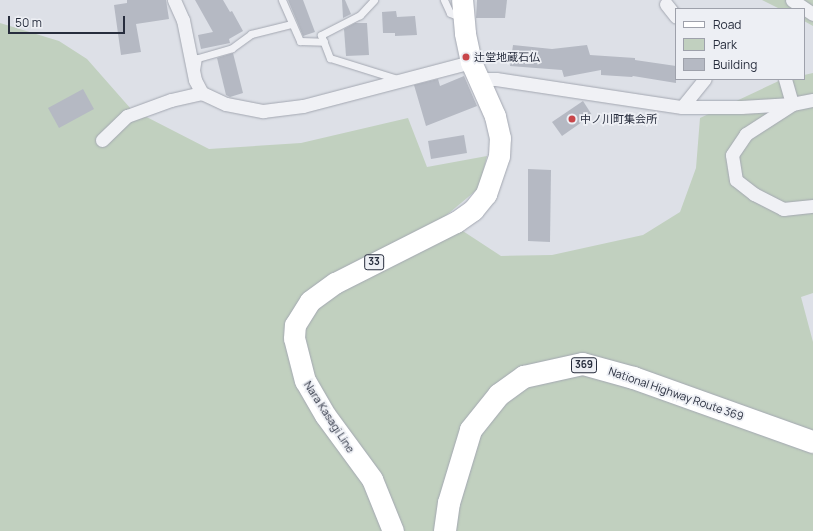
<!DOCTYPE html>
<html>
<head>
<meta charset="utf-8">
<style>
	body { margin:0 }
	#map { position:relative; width:813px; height:531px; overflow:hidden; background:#dde0e7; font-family:Manrope,"Noto Sans JP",sans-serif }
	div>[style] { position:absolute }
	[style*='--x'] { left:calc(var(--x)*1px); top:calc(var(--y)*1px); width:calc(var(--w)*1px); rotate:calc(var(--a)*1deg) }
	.green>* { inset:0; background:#c1d0bf }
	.building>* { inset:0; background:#b5b9c3 }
	.roads { filter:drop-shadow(0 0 1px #a3a7b1) drop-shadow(0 0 1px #a3a7b1) }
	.service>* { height:7px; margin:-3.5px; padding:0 3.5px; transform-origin:3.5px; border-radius:3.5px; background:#f0f1f5 }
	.minor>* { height:13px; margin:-6.5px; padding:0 6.5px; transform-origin:6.5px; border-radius:6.5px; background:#f0f1f5 }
	.primary>* { height:21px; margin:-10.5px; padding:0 10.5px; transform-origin:10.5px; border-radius:10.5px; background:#fff }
	.trunk>* { height:22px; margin:-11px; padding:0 11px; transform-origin:11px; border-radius:11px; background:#fff }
	.dots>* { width:11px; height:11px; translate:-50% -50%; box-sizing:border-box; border:2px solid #edeff4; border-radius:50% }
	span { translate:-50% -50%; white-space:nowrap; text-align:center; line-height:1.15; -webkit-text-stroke:3.5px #edeff4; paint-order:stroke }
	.shield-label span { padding:1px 3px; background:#edeff4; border:1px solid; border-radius:3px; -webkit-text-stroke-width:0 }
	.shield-label { font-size:10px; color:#272d3d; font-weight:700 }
	.poi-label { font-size:11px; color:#272d3d }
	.left { translate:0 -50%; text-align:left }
	.street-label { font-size:11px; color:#272d3d }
	.legend { position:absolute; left:675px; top:8px; width:130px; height:72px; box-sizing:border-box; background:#edeff4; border:1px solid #9ea1ab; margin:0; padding:5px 7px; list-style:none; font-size:12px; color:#272d3d }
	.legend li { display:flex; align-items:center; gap:8px; height:20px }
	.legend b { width:20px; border:1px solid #9ea1ab }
	.scale { position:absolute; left:8px; top:16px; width:117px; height:18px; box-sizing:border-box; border:2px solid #272d3d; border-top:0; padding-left:5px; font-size:12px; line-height:14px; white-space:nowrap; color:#272d3d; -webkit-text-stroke:3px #edeff4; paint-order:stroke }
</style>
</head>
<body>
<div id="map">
	<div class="green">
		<i style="clip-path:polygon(762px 0,813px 0,813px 26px,804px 21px,804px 9px,780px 9px)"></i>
		<i style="clip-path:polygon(0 23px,59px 41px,87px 59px,131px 109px,209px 149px,301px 143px,408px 118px,427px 167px,487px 156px,479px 188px,443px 218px,501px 256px,552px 255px,643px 235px,680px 212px,696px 168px,700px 118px,783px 79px,804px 79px,804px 75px,813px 73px,813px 293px,801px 297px,813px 342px,813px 531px,0 531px)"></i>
	</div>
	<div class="building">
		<i style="clip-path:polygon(127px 0,166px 0,169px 19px,136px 24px,141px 52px,121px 55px,114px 5px,127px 3px)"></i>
		<i style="clip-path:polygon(195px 0,223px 0,230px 12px,232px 11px,243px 31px,229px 39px,230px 43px,201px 49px,198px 35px,213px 32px)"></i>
		<i style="clip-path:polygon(288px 0,303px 0,315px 32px,303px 36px)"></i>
		<i style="clip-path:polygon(342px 0,345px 0,351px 14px,343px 18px)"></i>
		<i style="clip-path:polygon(477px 0,507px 0,505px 18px,476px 18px)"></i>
		<i style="clip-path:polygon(396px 11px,397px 17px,415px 16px,417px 35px,395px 36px,395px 33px,383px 33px,382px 12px)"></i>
		<i style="clip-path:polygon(355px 23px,367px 23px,369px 55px,346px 56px,344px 29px)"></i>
		<i style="clip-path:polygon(513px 45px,552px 49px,587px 45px,590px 55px,635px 58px,635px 60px,676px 66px,676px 83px,633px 76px,632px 77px,601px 75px,601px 70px,564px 77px,562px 70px,510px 66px)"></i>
		<i style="clip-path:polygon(233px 53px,243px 93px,230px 97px,226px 95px,217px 58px)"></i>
		<i style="clip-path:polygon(464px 76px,477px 106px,426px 126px,414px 85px,438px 79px,440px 86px)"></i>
		<i style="clip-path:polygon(83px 89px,94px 109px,59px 128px,48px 108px)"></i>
		<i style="clip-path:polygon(583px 101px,592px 115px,562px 136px,552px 122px)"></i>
		<i style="clip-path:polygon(464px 135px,467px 153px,431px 159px,428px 141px)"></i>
		<i style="clip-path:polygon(528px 169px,551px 170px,550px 242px,528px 241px)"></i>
	</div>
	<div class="roads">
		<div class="service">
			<i style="--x:282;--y:0;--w:45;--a:66.3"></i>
			<i style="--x:300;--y:41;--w:24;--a:2"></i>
			<i style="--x:374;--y:0;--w:21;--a:133"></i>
			<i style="--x:360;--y:15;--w:44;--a:152.9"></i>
			<i style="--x:321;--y:35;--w:25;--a:69"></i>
			<i style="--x:330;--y:58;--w:70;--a:17.4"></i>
			<i style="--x:444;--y:0;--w:14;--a:65"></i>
			<i style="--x:450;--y:13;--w:11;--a:22"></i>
			<i style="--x:196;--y:70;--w:12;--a:-81"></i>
			<i style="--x:198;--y:58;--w:35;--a:-16"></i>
			<i style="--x:232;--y:48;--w:24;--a:-36"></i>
			<i style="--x:251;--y:34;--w:41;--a:-14"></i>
		</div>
		<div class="minor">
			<i style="--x:174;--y:0;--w:22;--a:66"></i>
			<i style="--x:183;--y:20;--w:61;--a:78.7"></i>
			<i style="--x:195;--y:80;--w:15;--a:62"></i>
			<i style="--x:202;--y:93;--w:26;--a:25"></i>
			<i style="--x:226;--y:104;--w:38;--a:11"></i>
			<i style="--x:263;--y:111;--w:40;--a:-7.1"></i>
			<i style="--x:303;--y:106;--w:174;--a:-14.7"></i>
			<i style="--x:792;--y:0;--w:25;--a:34"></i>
			<i style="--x:666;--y:4;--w:16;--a:52"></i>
			<i style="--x:479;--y:79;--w:17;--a:0"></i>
			<i style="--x:496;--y:79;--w:188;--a:8.6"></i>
			<i style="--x:682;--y:107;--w:59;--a:0"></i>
			<i style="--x:741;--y:107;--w:51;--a:-3.4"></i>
			<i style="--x:792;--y:104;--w:21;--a:-11"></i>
			<i style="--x:785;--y:79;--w:26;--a:74"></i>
			<i style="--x:791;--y:105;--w:54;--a:147.2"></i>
			<i style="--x:746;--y:134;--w:25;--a:124"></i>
			<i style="--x:732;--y:155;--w:25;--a:81"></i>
			<i style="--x:736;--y:180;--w:23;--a:38"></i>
			<i style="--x:754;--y:194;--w:33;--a:27"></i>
			<i style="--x:783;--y:209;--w:30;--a:-6"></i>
			<i style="--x:682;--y:107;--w:36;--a:-51"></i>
			<i style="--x:102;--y:140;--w:35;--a:-44"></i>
			<i style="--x:127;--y:116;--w:47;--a:-20"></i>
			<i style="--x:171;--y:100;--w:32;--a:-13"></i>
		</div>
		<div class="primary">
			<i style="--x:393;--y:531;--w:56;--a:-112"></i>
			<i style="--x:372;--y:479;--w:79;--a:-126.3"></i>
			<i style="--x:325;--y:415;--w:39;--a:-120"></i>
			<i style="--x:305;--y:381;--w:44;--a:-104.3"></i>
			<i style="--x:294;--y:338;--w:13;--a:-86"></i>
			<i style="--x:295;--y:325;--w:28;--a:-58"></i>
			<i style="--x:310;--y:301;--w:31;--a:-36"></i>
			<i style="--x:335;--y:283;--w:136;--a:-26.8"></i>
			<i style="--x:456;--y:222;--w:21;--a:-35"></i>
			<i style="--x:473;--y:210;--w:21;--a:-51"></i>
			<i style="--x:486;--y:194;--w:40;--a:-71.1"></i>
			<i style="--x:499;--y:156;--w:18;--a:-87"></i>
			<i style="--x:500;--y:138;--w:23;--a:-103"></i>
			<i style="--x:495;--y:116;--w:59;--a:-114"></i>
			<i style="--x:471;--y:62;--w:30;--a:-102"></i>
			<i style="--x:465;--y:33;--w:33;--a:-95"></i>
		</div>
		<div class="trunk">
			<i style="--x:445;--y:531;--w:28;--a:-82"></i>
			<i style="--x:449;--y:503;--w:76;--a:-73.2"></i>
			<i style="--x:471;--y:430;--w:45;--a:-51.3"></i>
			<i style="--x:499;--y:395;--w:31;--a:-36"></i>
			<i style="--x:524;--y:377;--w:60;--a:-12.4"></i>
			<i style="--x:583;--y:364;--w:53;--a:15.4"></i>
			<i style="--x:634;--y:378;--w:190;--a:19.7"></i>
		</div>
	</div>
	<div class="dots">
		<i style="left:466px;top:57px;background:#c8464a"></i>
		<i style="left:572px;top:119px;background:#c8464a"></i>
	</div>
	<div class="shield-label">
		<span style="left:374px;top:262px">33</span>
		<span style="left:584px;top:365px">369</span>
	</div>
	<div class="poi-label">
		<span class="left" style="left:474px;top:57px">辻堂地蔵石仏</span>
		<span class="left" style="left:580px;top:119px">中ノ川町集会所</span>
	</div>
	<div class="street-label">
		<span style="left:676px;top:394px;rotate:19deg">National Highway Route 369</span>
		<span style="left:329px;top:417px;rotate:57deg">Nara Kasagi Line</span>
	</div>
	<ul class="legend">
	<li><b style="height:5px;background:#fff"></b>Road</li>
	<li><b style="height:11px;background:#c1d0bf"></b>Park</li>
	<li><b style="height:11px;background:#b5b9c3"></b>Building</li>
	</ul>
	<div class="scale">50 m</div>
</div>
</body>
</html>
